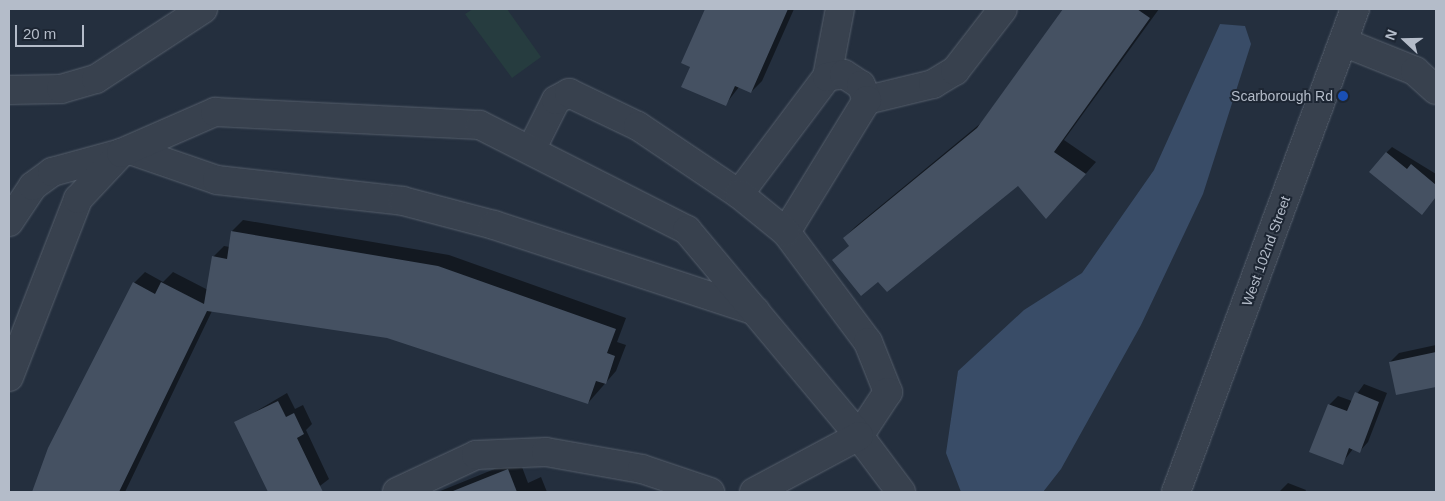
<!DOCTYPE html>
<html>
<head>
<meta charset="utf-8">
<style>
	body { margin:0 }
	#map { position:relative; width:1445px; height:501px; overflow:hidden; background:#242f3e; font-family:Helvetica,sans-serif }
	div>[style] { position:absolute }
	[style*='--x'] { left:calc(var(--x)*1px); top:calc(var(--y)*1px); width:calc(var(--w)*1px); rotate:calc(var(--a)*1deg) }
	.green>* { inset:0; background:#263c3f }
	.water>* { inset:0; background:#394c67 }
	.shadow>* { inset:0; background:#0007 }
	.building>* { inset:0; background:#455162 }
	.roads { filter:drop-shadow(0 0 1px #565f6c) drop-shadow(0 0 1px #565f6c) }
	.minor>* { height:28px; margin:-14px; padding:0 14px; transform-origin:14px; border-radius:14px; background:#38414e }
	.dots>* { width:14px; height:14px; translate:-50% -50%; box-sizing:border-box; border:2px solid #1d2633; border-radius:50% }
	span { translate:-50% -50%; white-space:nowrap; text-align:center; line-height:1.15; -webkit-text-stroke:4px #1d2633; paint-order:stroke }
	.poi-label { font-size:14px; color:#b4bcc9 }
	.right { translate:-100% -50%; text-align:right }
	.street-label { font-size:14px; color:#b4bcc9 }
	.frame { position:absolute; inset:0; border:10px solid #b4bcc9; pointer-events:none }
	.north { position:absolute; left:1380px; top:15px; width:50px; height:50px; -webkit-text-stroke:4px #1d2633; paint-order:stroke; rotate:291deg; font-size:14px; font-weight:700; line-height:20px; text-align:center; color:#b4bcc9 }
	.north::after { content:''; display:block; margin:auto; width:18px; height:22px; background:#b4bcc9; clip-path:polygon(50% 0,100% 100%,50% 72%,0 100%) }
	.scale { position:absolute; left:15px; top:25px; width:69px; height:22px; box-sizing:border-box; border:2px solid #b4bcc9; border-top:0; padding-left:6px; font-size:15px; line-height:18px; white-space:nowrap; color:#b4bcc9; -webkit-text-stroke:4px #1d2633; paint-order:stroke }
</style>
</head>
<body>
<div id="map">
	<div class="green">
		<i style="clip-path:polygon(473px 9px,507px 9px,541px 57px,512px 78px,465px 14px)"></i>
	</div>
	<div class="water">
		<i style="clip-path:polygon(1220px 24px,1245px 26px,1251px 44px,1203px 194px,1141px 325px,1061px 469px,1043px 492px,961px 492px,946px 453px,958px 371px,1024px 310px,1082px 273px,1154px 170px)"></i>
	</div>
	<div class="shadow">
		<i style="clip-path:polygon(706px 9px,794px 9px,762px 81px,751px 92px,739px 87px,725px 105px,692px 66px,683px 62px)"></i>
		<i style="clip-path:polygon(1064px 9px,1159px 9px,1064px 140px,1096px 162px,1057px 206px,1046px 217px,1019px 184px,850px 245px,844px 238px,855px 227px,981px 123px)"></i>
		<i style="clip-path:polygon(1392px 147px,1436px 174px,1436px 197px,1428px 207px,1386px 153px)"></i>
		<i style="clip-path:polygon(243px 220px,449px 255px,626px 318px,617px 342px,626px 345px,616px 371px,588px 403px,387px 337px,212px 311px,125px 492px,36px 492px,49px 448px,134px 283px,145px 272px,163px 282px,173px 272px,208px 290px,213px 257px,224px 246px,230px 247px,232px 231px)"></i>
		<i style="clip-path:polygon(1436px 345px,1436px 385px,1397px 394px,1390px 362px,1399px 353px)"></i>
		<i style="clip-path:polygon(1364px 384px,1387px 393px,1368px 442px,1360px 451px,1353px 449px,1342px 463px,1329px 405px,1338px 396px,1352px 401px)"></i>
		<i style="clip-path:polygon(287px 393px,295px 409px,303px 405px,312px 424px,306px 430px,329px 479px,312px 492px,269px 492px,236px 423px)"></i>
		<i style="clip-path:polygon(519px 459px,528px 483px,541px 477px,547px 492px,438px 492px)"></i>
		<i style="clip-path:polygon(1288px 483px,1306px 490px,1305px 492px,1279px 492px)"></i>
	</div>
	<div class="building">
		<i style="clip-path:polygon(705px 9px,788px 9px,751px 93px,735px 86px,726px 106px,681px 87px,690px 67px,681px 63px)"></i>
		<i style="clip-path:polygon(1063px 9px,1137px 9px,1150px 18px,1054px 152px,1086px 174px,1046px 219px,1018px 186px,887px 292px,878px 282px,861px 296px,832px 260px,849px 246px,843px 238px,977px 128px)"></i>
		<i style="clip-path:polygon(1386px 152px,1407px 169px,1411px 164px,1436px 185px,1436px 197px,1422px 215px,1369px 172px)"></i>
		<i style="clip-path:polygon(231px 231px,438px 266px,616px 329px,607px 353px,615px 356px,606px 384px,596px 381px,588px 404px,387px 338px,207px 311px,119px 492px,32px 492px,48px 448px,133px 282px,155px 294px,161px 282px,204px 304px,212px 256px,227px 259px)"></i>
		<i style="clip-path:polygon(1436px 352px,1436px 387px,1396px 395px,1389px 362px)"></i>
		<i style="clip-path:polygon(1355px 392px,1379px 402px,1360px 453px,1349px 448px,1343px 465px,1309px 452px,1328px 404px,1347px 411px)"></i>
		<i style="clip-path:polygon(278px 401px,286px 417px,294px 413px,304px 434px,297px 438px,323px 492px,268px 492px,234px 422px)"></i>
		<i style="clip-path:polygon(508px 469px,517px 492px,453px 492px,453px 491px)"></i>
	</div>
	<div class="roads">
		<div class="minor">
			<i style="--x:1343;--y:42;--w:78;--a:21.9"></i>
			<i style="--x:1415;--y:71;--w:28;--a:42"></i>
			<i style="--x:827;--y:77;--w:69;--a:-79.2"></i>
			<i style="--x:9;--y:90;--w:52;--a:-1.1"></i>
			<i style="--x:61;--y:89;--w:36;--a:-16"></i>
			<i style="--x:96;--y:79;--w:128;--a:-33.2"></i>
			<i style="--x:867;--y:100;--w:68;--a:-13.6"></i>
			<i style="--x:933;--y:84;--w:26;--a:-31"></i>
			<i style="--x:955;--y:71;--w:78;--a:-52.3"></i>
			<i style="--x:130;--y:150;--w:92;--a:19"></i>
			<i style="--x:217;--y:180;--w:187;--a:6.4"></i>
			<i style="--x:403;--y:201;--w:94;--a:14.8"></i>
			<i style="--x:494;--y:225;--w:275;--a:18.2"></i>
			<i style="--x:531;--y:150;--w:56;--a:-63.4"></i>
			<i style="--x:556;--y:100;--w:15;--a:-28"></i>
			<i style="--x:569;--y:93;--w:76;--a:25.6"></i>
			<i style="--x:638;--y:126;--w:122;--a:34"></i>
			<i style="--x:739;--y:194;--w:146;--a:-53.1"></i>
			<i style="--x:827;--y:77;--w:17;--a:-10"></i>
			<i style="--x:844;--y:74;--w:20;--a:33"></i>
			<i style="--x:861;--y:85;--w:16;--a:68"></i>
			<i style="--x:867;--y:100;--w:155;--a:121.5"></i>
			<i style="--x:786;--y:232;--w:137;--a:53.3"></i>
			<i style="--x:868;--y:342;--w:54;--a:68.2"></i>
			<i style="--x:888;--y:392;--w:53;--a:123.4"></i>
			<i style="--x:859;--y:436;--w:70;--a:53.1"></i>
			<i style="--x:739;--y:194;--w:60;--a:39"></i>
			<i style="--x:9;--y:222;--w:43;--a:-56.3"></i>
			<i style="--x:33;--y:186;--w:24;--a:-36"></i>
			<i style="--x:52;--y:172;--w:72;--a:-15.4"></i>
			<i style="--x:9;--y:377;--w:191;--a:-68.8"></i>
			<i style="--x:78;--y:199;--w:63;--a:-46.9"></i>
			<i style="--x:121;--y:153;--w:103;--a:-23.6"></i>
			<i style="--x:215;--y:112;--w:265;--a:2.8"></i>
			<i style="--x:480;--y:125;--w:232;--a:26.9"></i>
			<i style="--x:687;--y:230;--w:268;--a:50.1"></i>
			<i style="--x:859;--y:436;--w:119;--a:151.9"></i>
			<i style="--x:397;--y:492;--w:87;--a:-25.1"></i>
			<i style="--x:476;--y:455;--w:70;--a:-2.5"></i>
			<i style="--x:546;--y:452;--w:97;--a:10"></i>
			<i style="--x:642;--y:469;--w:72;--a:18.7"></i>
			<i style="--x:1176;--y:492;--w:515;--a:-69.67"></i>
		</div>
	</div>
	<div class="dots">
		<i style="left:1343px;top:96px;background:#1a4fb4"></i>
	</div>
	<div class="poi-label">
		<span class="right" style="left:1333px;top:96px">Scarborough Rd</span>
	</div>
	<div class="street-label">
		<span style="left:1266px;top:251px;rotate:-70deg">West 102nd Street</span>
	</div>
	<div class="frame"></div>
	<div class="north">N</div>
	<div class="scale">20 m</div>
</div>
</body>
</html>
